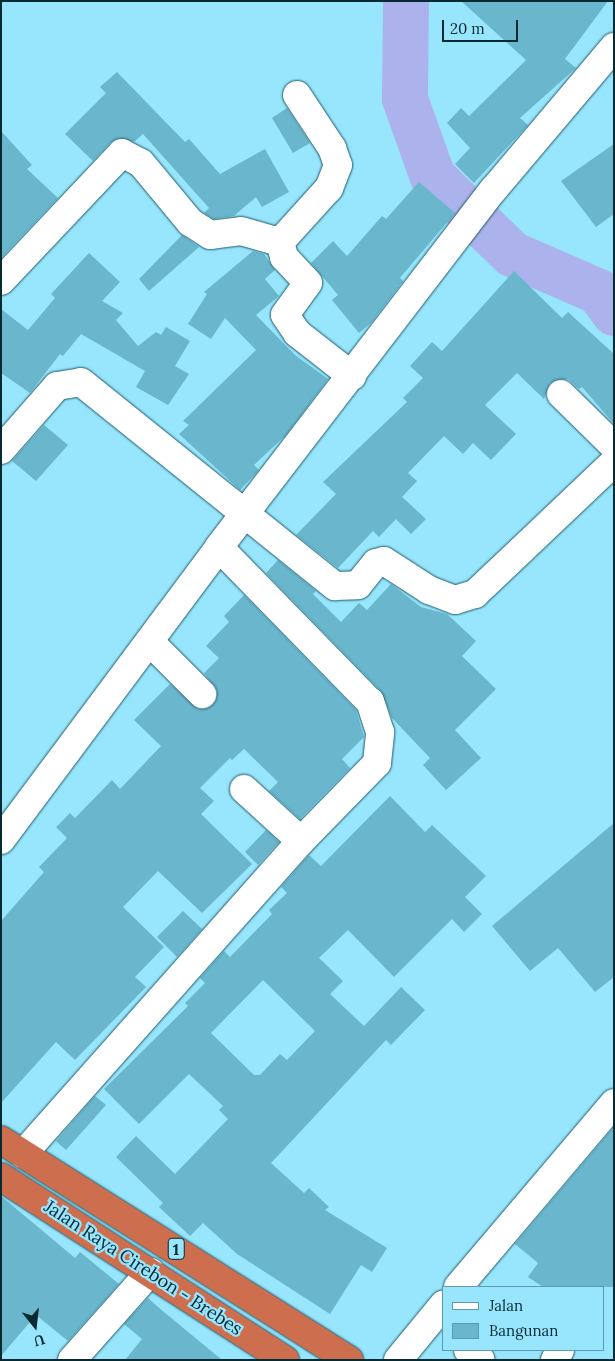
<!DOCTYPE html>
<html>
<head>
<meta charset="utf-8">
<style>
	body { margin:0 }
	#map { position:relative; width:615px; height:1361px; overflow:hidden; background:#98e6fe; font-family:Lora,serif }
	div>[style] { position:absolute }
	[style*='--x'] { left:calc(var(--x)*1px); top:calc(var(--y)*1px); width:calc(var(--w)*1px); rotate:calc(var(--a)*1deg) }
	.river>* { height:46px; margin:-23px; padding:0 23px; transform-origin:23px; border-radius:23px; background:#acb3ec }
	.building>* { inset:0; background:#6ab6cc }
	.roads { filter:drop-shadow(0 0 1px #1e5b6b) drop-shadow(0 0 1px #1e5b6b) }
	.minor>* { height:28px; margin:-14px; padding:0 14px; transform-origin:14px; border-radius:14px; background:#fff }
	.highway>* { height:28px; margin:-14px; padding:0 14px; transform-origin:14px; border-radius:14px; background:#cd6e4f }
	span { translate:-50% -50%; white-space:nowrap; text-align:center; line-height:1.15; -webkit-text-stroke:4.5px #98e6fe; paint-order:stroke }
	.shield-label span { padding:1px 4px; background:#98e6fe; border:1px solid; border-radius:4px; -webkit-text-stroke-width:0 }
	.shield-label { font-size:16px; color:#072932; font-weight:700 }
	.street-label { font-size:18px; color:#072932 }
	.frame { position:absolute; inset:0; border:2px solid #072932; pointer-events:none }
	.legend { position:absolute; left:442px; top:1286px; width:162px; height:65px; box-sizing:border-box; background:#98e6fe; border:1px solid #5e9aac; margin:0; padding:6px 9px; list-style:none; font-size:15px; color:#072932 }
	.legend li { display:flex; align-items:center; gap:10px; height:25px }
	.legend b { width:25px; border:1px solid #5e9aac }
	.north { position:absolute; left:10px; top:1301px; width:50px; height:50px; -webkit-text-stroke:4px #98e6fe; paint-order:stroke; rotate:164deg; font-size:14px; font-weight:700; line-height:20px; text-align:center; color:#072932 }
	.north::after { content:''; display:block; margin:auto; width:18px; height:22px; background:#072932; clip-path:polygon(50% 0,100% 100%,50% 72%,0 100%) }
	.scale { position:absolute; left:442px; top:20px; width:76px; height:22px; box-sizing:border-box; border:2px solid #072932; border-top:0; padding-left:6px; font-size:15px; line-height:18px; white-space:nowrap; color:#072932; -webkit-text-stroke:4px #98e6fe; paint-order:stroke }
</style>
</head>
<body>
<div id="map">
	<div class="river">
		<i style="--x:406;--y:1;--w:98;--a:90.6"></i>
		<i style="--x:405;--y:99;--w:83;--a:70.3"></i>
		<i style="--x:433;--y:177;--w:110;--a:44.3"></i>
		<i style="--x:512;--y:254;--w:95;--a:23.6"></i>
		<i style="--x:599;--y:292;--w:26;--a:54"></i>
	</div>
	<div class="building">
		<i style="clip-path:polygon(461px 1px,608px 1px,565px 59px,576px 68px,520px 118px,528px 125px,474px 183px,455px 164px,470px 148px,447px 123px,461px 108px,469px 116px,526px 60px)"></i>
		<i style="clip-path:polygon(117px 72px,185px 142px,189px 139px,220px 174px,265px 149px,289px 192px,262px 207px,256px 197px,234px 216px,214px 219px,204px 213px,209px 208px,143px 134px,134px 142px,120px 138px,111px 142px,93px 161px,65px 134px,106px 93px,100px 87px)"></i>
		<i style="clip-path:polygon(287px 108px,310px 143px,293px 153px,272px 118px)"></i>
		<i style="clip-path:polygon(1px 131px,32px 165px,27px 169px,58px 198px,1px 258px)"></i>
		<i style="clip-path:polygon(614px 144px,614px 214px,596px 227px,561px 181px)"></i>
		<i style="clip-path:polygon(419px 182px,455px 213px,400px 278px,403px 281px,371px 323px,359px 333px,332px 300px,338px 295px,311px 263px,333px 241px,347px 256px,382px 216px,386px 219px)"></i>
		<i style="clip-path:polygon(182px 235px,199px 247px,149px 291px,139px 279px)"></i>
		<i style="clip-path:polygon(253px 251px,264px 254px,275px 270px,265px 279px,279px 296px,256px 315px,295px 355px,328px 379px,286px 435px,254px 465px,259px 470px,240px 490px,179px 434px,189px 425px,183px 421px,256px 350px,225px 318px,211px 339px,188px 324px,207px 294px,204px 292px)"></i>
		<i style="clip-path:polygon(89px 253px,120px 282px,102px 301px,123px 313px,116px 320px,138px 346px,156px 332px,161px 335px,166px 327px,190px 341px,175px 366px,189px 374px,168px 405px,136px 387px,145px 371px,81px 334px,63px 356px,60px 354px,30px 393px,1px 373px,1px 309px,28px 330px,55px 298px,51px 294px)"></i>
		<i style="clip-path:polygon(514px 271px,562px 318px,568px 312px,614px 354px,614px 424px,582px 387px,579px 389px,568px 379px,550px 383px,544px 399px,517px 373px,485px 405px,516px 434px,491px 460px,473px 443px,463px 454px,444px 436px,408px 473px,417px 481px,402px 497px,426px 519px,411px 534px,396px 519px,379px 537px,373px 531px,338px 568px,296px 535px,336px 494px,323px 482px,407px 402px,403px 398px,423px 378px,410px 366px,432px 342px,442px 351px)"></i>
		<i style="clip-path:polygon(44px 425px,68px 445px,36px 481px,12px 461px)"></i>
		<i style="clip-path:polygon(278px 560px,316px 591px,313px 594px,341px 622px,359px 603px,367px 610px,391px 584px,421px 607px,447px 614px,476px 641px,462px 656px,496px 689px,455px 730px,481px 758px,446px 790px,423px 765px,430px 758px,392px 718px,381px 691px,266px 573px)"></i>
		<i style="clip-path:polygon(244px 595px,356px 710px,364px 737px,342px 759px,350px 768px,300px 819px,269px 791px,278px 782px,244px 749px,232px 760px,230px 758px,200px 788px,214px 801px,201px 814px,252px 864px,202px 913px,158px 871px,123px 907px,164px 947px,135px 977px,146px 987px,75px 1060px,56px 1042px,1px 1103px,1px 921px,44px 872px,39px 867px,67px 838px,56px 827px,70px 813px,75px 818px,112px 780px,120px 789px,161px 746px,134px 720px,170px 684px,198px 709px,213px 705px,217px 690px,204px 673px,219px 658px,206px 646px,229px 622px,224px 616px)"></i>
		<i style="clip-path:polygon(evenodd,390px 796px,425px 832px,432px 825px,486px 876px,465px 897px,482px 914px,464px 932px,452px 919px,394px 977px,348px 930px,319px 958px,343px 981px,330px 994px,364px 1026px,401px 987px,425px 1010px,391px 1045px,386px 1040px,271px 1163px,304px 1193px,309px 1188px,329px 1207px,325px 1210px,387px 1248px,372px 1272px,361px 1265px,330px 1314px,237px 1254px,203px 1223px,190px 1236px,159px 1207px,163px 1203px,116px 1157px,136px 1136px,175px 1174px,228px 1119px,219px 1110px,223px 1106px,189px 1074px,139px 1124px,104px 1089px,188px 1006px,185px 1003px,205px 983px,200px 978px,224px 951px,230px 957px,272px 914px,269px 910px,287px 893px,281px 887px,309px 855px,321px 866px,390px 796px,263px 980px,315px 1031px,287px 1060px,280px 1054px,260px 1075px,254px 1075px,211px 1033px,263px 980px)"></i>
		<i style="clip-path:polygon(614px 823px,614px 977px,595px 992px,558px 948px,530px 971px,492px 926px)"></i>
		<i style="clip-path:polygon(266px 830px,279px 842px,258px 865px,245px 852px)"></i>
		<i style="clip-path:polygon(183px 911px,202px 929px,177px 957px,157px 937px)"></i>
		<i style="clip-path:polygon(95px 1096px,106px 1105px,66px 1150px,56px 1141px)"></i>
		<i style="clip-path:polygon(614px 1127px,614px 1287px,543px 1287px,528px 1277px,538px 1263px,515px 1244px)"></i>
		<i style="clip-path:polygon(1px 1196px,75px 1258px,80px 1252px,119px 1284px,68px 1341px,36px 1315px,1px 1356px)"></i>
		<i style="clip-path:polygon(148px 1298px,158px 1307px,222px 1360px,125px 1360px,142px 1339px,124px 1324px)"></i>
	</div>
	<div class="roads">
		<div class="minor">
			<i style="--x:297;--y:95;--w:64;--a:56.6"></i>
			<i style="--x:332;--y:148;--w:18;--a:71"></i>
			<i style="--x:338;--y:165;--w:25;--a:111"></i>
			<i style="--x:329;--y:188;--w:73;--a:132.2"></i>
			<i style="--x:280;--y:242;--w:16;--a:75"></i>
			<i style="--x:284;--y:257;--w:35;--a:47"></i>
			<i style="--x:308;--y:283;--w:39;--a:126"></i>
			<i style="--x:285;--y:315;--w:22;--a:56"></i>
			<i style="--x:297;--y:333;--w:70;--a:38"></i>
			<i style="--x:1;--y:281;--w:176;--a:-46.6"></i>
			<i style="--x:122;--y:153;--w:21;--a:28"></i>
			<i style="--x:141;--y:163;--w:77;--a:50.3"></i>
			<i style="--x:190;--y:222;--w:24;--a:33"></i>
			<i style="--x:210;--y:235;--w:31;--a:-7"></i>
			<i style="--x:241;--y:231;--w:41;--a:15.8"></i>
			<i style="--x:561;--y:394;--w:74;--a:44.5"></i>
			<i style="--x:1;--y:450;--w:85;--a:-48.8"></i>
			<i style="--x:57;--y:386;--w:24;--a:-9"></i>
			<i style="--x:81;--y:382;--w:326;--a:38.8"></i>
			<i style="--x:335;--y:586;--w:23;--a:-2"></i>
			<i style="--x:358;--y:585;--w:28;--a:-51"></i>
			<i style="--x:376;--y:563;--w:8;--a:-14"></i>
			<i style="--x:384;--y:561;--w:54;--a:32.8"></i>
			<i style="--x:429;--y:590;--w:28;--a:21"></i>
			<i style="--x:455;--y:600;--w:21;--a:-17"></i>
			<i style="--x:475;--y:594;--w:192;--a:-43.5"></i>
			<i style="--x:150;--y:642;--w:74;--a:45"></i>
			<i style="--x:244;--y:789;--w:77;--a:42.4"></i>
			<i style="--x:1;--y:840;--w:365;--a:-53.3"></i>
			<i style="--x:219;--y:547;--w:451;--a:-52.5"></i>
			<i style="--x:494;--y:189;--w:186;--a:-49.8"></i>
			<i style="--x:23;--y:1154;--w:419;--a:-48.4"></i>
			<i style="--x:301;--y:841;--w:109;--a:-45.7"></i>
			<i style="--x:377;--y:763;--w:31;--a:-84"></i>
			<i style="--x:380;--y:732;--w:32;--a:-108"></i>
			<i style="--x:370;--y:702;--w:216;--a:-134.3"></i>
			<i style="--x:458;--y:1287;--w:241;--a:-49.7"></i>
			<i style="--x:468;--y:1350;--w:16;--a:38"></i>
			<i style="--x:72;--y:1360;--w:118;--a:-48.4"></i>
			<i style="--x:398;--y:1360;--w:72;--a:-50.6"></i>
			<i style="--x:555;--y:1360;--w:11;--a:-63"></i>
		</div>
		<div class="highway">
			<i style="--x:1;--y:1140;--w:412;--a:32.3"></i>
			<i style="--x:1;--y:1177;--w:338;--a:32.8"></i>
		</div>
	</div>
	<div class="shield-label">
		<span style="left:176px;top:1249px">1</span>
	</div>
	<div class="street-label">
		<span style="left:143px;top:1268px;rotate:33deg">Jalan Raya Cirebon - Brebes</span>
	</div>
	<div class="frame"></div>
	<ul class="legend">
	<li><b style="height:6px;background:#fff"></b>Jalan</li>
	<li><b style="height:14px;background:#6ab6cc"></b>Bangunan</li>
	</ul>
	<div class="north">U</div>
	<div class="scale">20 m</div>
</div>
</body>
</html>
